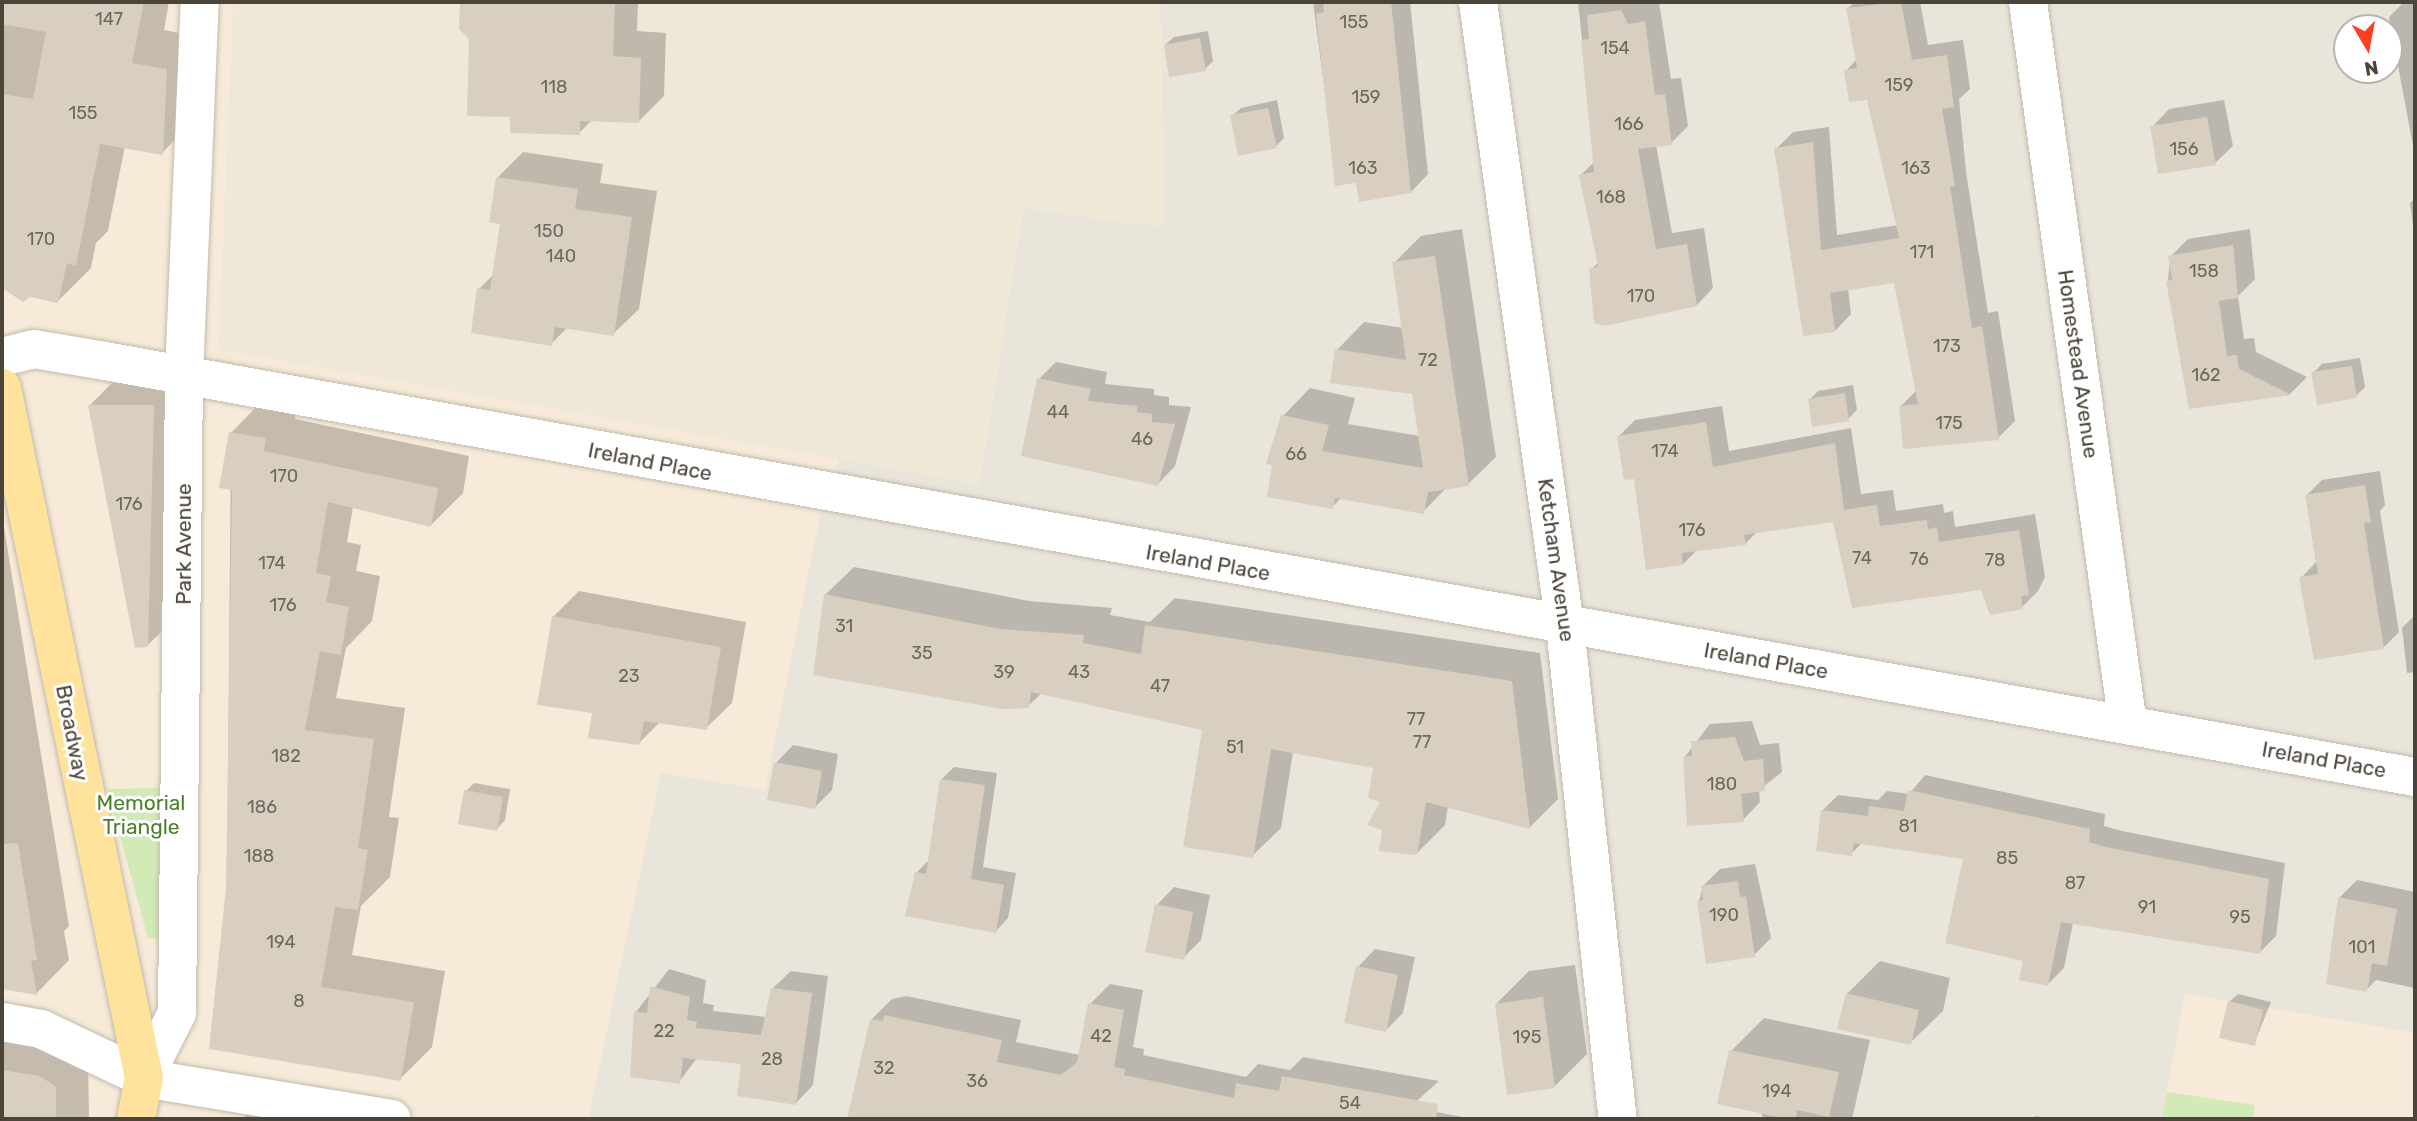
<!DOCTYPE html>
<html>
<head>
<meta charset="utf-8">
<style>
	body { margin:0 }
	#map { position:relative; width:2417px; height:1121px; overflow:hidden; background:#f6f3ec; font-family:Rubik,sans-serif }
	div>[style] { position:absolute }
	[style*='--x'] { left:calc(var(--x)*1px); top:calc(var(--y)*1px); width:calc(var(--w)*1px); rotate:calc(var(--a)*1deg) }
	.residential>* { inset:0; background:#eae5da }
	.commercial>* { inset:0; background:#f7ead8 }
	.education>* { inset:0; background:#efe8d6 }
	.green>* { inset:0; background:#d2eab5 }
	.shadow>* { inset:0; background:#0003 }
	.building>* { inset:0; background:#d8cfc1 }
	.roads { filter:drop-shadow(0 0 2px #c2bbae) drop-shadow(0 0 2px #c2bbae) }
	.minor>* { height:38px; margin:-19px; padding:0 19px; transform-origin:19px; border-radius:19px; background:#fff }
	.primary>* { height:38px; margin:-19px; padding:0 19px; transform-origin:19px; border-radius:19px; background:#ffe39c }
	span { translate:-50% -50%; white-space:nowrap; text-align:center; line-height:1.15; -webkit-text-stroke:6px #fff; paint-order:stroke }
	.number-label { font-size:18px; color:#6e675b }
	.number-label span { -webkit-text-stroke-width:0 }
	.street-label { font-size:21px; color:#4b4439 }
	.park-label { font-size:21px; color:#4a7f2a }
	.frame { position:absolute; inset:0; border:4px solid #4b4439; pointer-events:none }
	.north { position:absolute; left:2333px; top:14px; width:70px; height:70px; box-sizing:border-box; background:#fff; border:2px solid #b7b4b0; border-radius:50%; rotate:170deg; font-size:19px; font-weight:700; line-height:28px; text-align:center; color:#4b4439 }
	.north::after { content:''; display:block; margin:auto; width:24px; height:32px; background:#fc3f1d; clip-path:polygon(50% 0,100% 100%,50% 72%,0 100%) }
</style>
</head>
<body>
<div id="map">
	<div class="residential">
		<i style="clip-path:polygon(evenodd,1160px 2px,2415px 2px,2415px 1033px,2185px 994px,2162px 1119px,588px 1119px,661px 772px,764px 790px,820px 514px,839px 459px,979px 484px,1023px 208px,1164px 227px,1160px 2px,2347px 28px,2389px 28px,2389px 70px,2347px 70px,2347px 28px)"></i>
	</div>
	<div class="commercial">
		<i style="clip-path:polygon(2px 2px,233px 2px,218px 350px,839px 459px,820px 514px,765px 790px,661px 773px,588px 1119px,2px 1119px)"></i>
		<i style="clip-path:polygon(2185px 994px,2415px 1033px,2415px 1119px,2162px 1119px)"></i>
	</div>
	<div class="education">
		<i style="clip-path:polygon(233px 2px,1160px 2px,1164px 227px,1023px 208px,979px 484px,218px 350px)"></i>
	</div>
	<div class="green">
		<i style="clip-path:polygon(162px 788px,167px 940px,148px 938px,107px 789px)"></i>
		<i style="clip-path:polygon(2167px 1092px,2255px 1105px,2253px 1119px,2162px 1119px)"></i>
	</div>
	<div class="shadow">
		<i style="clip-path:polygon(2px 2px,169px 2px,164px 30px,199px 37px,195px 120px,162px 153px,125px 146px,108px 231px,96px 243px,91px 268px,58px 301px,8px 290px,2px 283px)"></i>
		<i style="clip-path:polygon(461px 2px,638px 2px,637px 31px,666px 33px,664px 96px,638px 122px,592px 120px,579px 133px,460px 29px)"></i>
		<i style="clip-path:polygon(1313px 2px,1410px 2px,1428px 174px,1411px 192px,1358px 181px,1337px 184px)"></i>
		<i style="clip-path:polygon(1578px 2px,1659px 2px,1671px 79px,1681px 78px,1688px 126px,1671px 143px,1656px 145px,1672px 233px,1704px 228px,1713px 288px,1697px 305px,1590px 270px,1599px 262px,1581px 175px,1595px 161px)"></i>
		<i style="clip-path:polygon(1855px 2px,1920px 2px,1928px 45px,1963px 40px,1970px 89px,1959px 99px,1966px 172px,1988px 313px,1998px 311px,2015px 421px,1998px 438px,1901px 406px,1917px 390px,1895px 281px,1848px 289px,1851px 314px,1835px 331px,1776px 149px,1793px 132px,1829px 127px,1837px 235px,1898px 225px,1869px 98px,1846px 71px,1857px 59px,1847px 9px)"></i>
		<i style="clip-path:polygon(2404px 2px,2415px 2px,2415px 157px,2389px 17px)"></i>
		<i style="clip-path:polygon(1208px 31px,1213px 61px,1205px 69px,1165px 45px,1174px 37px)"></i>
		<i style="clip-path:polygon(1277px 100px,1284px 138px,1276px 146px,1232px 116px,1241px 108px)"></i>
		<i style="clip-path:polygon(2224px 100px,2233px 146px,2215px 163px,2152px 127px,2169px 109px)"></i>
		<i style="clip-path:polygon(523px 152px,603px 164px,600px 183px,657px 191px,639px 309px,613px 334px,568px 327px,551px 344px,479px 289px,495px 273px,502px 222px,498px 177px)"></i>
		<i style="clip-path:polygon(2415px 198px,2415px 240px,2410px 203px)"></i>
		<i style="clip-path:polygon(1462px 229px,1496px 457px,1468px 484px,1447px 487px,1423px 512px,1342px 497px,1332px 507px,1283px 416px,1310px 388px,1355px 398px,1348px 424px,1420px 436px,1413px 392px,1337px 350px,1364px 322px,1404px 328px,1394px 263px,1421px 236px)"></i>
		<i style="clip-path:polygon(2250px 229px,2255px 279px,2238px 296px,2244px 339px,2254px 338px,2256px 352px,2307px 377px,2290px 394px,2190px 407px,2168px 282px,2170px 257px,2188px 239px)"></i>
		<i style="clip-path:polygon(2360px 358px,2365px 387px,2356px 396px,2313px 373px,2322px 364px)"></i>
		<i style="clip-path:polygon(1056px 362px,1107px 372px,1105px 384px,1154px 389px,1154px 395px,1169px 397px,1169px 405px,1191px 407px,1175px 466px,1158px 484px,1039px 379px)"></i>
		<i style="clip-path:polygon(123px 372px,186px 373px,180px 613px,147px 646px,90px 405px)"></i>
		<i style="clip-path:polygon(1853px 385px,1857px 410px,1848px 419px,1810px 399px,1818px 391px)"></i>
		<i style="clip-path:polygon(262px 401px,297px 407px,295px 419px,469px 456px,463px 493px,431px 525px,353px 507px,347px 542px,361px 545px,356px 571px,380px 576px,372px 621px,346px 648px,336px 698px,405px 708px,389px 817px,399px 818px,390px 877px,361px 906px,352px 955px,445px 971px,432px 1047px,400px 1079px,227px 888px,231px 433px)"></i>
		<i style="clip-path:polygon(1722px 406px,1729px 451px,1851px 428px,1861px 494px,1893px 490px,1896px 511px,1943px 504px,1944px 513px,1953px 511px,1955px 527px,2035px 514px,2045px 577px,2038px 591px,2022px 607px,1834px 520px,1757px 532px,1745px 544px,1697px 550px,1683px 564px,1618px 437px,1635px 420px)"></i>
		<i style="clip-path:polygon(2380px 471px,2385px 505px,2380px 511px,2399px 632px,2383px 648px,2301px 578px,2316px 562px,2306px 496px,2322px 480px)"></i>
		<i style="clip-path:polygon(2px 515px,69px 926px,64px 931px,69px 960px,37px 993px,2px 988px)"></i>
		<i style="clip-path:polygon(854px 567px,1029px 601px,1112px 608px,1110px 615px,1150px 622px,1175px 598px,1540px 653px,1558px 799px,1530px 827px,1448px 806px,1445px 825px,1417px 853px,1384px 829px,1375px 767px,1293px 752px,1281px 828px,1252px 856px,1204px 729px,1042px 693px,1028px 706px,825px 595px)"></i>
		<i style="clip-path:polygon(579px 591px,746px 622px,732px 703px,706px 728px,660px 722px,639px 743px,594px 712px,553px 617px)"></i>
		<i style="clip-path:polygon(2415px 615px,2415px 672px,2407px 673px,2402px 628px)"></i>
		<i style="clip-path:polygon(1752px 721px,1760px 745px,1779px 743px,1782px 772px,1759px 790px,1760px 802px,1743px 820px,1684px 758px,1710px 724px)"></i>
		<i style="clip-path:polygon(793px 745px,838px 754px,832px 790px,814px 808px,776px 763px)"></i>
		<i style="clip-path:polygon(954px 767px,997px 773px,983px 867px,1016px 873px,1008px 918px,996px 931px,916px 873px,930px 859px,942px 779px)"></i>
		<i style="clip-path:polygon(1925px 775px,2105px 814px,2104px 826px,2122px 831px,2285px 863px,2276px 936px,2260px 952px,2073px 923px,2064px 968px,2048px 984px,2025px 959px,1965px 857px,1863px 842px,1851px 854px,1822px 811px,1838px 795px,1878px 800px,1887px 791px,1909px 794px)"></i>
		<i style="clip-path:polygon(474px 783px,510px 789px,505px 820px,497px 829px,466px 791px)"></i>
		<i style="clip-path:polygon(1755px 864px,1771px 938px,1754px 955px,1699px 901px,1703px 886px,1720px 869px)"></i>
		<i style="clip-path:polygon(2357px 880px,2415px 892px,2415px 988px,2376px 980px,2366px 990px,2339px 898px)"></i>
		<i style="clip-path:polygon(1174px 887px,1210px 895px,1201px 940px,1183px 958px,1157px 905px)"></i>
		<i style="clip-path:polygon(1375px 949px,1415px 957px,1403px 1013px,1386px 1030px,1358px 967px)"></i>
		<i style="clip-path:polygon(1880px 961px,1950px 978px,1943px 1011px,1910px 1043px,1847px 994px)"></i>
		<i style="clip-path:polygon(1575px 965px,1587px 1054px,1555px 1086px,1496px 1004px,1529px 971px)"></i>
		<i style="clip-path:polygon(669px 969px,706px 980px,703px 1003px,714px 1005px,713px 1011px,766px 1017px,773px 988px,791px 971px,828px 976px,813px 1085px,796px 1103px,743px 1063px,697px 1058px,679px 1082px,636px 1012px)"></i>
		<i style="clip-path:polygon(1110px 984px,1143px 990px,1133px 1047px,1144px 1049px,1143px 1055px,1246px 1077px,1258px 1064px,1290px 1070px,1303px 1057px,1439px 1081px,1410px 1107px,1473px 1119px,850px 1116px,872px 1019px,892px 999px,906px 996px,1021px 1020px,1016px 1042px,1080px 1055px,1090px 1004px)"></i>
		<i style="clip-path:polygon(2238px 994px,2271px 1002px,2254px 1044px,2229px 1002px)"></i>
		<i style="clip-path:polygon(1764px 1018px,1870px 1040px,1852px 1119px,1764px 1119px,1731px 1051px)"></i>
		<i style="clip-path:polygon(2px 1032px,88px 1054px,89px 1119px,2px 1119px)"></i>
		<i style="clip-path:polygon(247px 1114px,355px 1119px,242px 1119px)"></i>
		<i style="clip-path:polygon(2036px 1116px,2052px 1119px,2033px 1119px)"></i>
	</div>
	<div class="building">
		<i style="clip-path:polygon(2px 2px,144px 2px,132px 63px,167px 69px,163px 155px,100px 144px,76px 266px,67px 263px,58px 303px,30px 297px,23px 302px,2px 288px,2px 94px,33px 99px,46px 32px,2px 24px)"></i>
		<i style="clip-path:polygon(460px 2px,615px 2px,613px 56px,641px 58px,639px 123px,580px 121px,580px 135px,510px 133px,510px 117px,467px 116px,469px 39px,459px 29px)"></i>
		<i style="clip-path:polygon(1323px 2px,1391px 2px,1411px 193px,1359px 202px,1356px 183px,1335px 186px,1316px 14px,1324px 12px)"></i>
		<i style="clip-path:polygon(1901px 2px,1912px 60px,1947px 55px,1954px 107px,1942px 109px,1955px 186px,1950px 186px,1972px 328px,1982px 326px,1999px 440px,1903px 449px,1899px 406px,1918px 404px,1894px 283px,1830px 293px,1835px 332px,1803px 336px,1774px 148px,1813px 142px,1821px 250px,1899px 238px,1867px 100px,1849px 102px,1844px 70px,1857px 68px,1846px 8px)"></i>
		<i style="clip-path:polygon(1621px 10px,1628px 24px,1645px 21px,1655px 95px,1665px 94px,1672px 145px,1638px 149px,1656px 249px,1687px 244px,1697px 306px,1605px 326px,1594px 323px,1589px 269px,1598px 266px,1579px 175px,1594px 172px,1581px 40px,1589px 39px,1587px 15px)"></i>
		<i style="clip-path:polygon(1200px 38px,1206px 71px,1169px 77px,1164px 45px)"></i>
		<i style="clip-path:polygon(1268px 108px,1277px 148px,1238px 156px,1230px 115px)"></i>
		<i style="clip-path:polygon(2207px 117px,2216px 165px,2158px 174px,2150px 126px)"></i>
		<i style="clip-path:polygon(496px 177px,578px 189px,575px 209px,632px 217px,614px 336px,555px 327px,552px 346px,471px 333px,477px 288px,490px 290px,500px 224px,489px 222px)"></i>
		<i style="clip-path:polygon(2233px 245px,2238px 298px,2219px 301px,2227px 356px,2237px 355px,2239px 369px,2291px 395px,2189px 409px,2166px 281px,2172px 280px,2168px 256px)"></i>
		<i style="clip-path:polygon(1435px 256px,1469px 486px,1428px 492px,1424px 514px,1335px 498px,1333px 509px,1267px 497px,1272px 465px,1266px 464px,1281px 415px,1329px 425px,1322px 451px,1423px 468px,1412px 394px,1330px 383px,1335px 349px,1406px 360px,1392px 262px)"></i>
		<i style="clip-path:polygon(2352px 366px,2357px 398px,2317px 405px,2311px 372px)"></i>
		<i style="clip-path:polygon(1037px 378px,1091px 389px,1088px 401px,1137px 406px,1137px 412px,1152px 414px,1152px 422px,1175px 424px,1158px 486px,1021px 456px)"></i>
		<i style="clip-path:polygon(1845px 393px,1849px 421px,1812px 427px,1808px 399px)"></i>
		<i style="clip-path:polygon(88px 405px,154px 405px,148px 647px,135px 648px)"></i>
		<i style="clip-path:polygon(1706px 422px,1713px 467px,1835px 443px,1844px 510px,1877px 505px,1880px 526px,1927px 520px,1928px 529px,1937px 527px,1939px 542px,2019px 530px,2029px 595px,2021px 596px,2023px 609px,1990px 615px,1981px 590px,1852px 608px,1833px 522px,1744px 535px,1746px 545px,1682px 553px,1683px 565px,1646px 570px,1634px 479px,1624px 480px,1617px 436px)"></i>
		<i style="clip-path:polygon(229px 432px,266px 438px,264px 451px,438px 488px,431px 527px,328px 502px,316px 573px,331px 576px,326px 602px,349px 607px,341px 655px,320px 651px,305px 730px,374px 739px,358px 848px,368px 850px,358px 910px,335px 907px,321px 987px,414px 1002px,401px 1081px,209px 1049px,226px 888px,232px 490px,219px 488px)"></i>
		<i style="clip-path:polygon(2365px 485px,2371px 522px,2364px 523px,2384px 649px,2314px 660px,2299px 577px,2318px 574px,2305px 495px)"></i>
		<i style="clip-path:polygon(824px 594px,1000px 629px,1084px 635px,1083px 643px,1141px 654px,1145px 625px,1512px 681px,1530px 829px,1426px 802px,1417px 855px,1379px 851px,1382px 830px,1367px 825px,1380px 802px,1368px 798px,1373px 768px,1271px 749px,1253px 858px,1183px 847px,1202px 730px,1031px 692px,1029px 708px,1002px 709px,813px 675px)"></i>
		<i style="clip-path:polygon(552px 616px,721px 647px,707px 730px,644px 721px,639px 745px,588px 738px,592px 713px,537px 705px)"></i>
		<i style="clip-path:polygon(1735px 737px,1744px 761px,1763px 759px,1765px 791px,1741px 794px,1744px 822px,1687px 826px,1683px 757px,1692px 756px,1691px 741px)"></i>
		<i style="clip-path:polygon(774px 762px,822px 771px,815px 809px,767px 800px)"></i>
		<i style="clip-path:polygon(940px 779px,985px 785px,971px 879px,1004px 885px,996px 933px,905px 916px,915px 872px,926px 874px)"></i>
		<i style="clip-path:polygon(464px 790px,503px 797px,497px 831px,458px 824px)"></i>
		<i style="clip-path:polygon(1908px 790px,2090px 829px,2089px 842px,2106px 847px,2269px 879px,2260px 954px,2061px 922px,2048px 986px,2019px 980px,2023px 961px,1945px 943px,1963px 859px,1854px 843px,1852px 856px,1816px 851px,1821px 810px,1868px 816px,1869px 806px,1904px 811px)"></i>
		<i style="clip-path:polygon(18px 843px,37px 960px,31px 961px,37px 995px,2px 989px,2px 844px)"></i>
		<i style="clip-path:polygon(1738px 881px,1740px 897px,1746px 896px,1755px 957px,1706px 964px,1697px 901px,1703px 900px,1701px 886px)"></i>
		<i style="clip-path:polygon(2338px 897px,2397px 909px,2387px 966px,2372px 963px,2367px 992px,2326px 984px)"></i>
		<i style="clip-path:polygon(1155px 904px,1193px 912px,1184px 960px,1145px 952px)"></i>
		<i style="clip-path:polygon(1356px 966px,1398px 975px,1386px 1032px,1344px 1023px)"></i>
		<i style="clip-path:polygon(650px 986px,690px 997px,687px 1020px,697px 1022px,696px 1028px,761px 1035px,771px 988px,812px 993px,796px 1105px,737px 1096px,741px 1064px,683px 1058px,680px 1084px,630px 1077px,634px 1011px,647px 1013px)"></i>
		<i style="clip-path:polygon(1846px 993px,1919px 1010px,1911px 1045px,1837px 1029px)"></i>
		<i style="clip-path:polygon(1543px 997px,1555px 1088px,1507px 1095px,1495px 1004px)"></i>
		<i style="clip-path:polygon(2228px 1001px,2263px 1010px,2255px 1046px,2219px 1038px)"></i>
		<i style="clip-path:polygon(1088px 1003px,1124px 1010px,1114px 1067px,1125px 1069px,1124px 1075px,1234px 1098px,1236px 1083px,1279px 1091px,1282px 1076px,1438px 1104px,1436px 1119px,847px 1119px,870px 1019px,883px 1021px,884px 1015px,1002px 1040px,997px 1062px,1061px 1075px,1077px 1062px)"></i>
		<i style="clip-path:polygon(1729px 1050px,1839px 1072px,1829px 1117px,1797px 1110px,1796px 1119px,1787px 1119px,1717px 1104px)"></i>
		<i style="clip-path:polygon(2px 1070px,40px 1076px,56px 1087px,56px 1119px,2px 1119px)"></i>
	</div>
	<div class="roads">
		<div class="minor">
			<i style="--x:1478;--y:2;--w:630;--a:82.06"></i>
			<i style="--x:1565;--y:626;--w:496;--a:83.9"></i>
			<i style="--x:2028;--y:2;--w:730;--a:82.13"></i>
			<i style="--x:2;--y:357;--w:33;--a:-14"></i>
			<i style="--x:34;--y:349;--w:72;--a:9.6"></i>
			<i style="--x:105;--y:361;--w:2347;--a:10.21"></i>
			<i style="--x:2;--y:1022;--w:40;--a:10"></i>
			<i style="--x:41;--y:1029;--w:114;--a:25.4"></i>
			<i style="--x:144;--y:1078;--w:251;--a:9.4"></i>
			<i style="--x:144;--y:1078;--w:73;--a:-63.1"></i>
			<i style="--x:177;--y:1013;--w:637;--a:-89.37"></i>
			<i style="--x:184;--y:376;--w:374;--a:-87.6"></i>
		</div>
		<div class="primary">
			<i style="--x:2;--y:388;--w:704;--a:78.37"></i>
			<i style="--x:144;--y:1078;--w:42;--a:101"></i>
		</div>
	</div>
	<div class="number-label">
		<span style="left:109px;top:19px">147</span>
		<span style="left:1354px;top:22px">155</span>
		<span style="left:1615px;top:48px">154</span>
		<span style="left:1899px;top:85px">159</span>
		<span style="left:554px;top:87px">118</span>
		<span style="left:1366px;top:97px">159</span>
		<span style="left:83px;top:113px">155</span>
		<span style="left:1629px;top:124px">166</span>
		<span style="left:2184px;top:149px">156</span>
		<span style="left:1363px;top:168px">163</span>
		<span style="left:1916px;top:168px">163</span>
		<span style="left:1611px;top:197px">168</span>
		<span style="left:549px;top:231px">150</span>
		<span style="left:41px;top:239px">170</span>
		<span style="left:1922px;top:252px">171</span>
		<span style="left:561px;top:256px">140</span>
		<span style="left:2204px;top:271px">158</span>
		<span style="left:1641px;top:296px">170</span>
		<span style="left:1947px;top:346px">173</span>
		<span style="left:1428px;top:360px">72</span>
		<span style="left:2206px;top:375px">162</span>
		<span style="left:1058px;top:412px">44</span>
		<span style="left:1949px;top:423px">175</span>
		<span style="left:1142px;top:439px">46</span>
		<span style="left:1665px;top:451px">174</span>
		<span style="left:1296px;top:454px">66</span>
		<span style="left:284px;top:476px">170</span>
		<span style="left:129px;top:504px">176</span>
		<span style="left:1692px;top:530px">176</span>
		<span style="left:1862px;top:558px">74</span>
		<span style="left:1919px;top:559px">76</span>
		<span style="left:1995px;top:560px">78</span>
		<span style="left:272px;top:563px">174</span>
		<span style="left:283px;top:605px">176</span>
		<span style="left:844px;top:626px">31</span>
		<span style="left:922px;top:653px">35</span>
		<span style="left:1004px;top:672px">39</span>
		<span style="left:1079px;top:672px">43</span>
		<span style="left:629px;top:676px">23</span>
		<span style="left:1160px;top:686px">47</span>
		<span style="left:1416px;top:719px">77</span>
		<span style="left:1422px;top:742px">77</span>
		<span style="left:1235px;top:747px">51</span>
		<span style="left:286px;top:756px">182</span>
		<span style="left:1722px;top:784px">180</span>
		<span style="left:262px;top:807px">186</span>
		<span style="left:1908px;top:826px">81</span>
		<span style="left:259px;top:856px">188</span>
		<span style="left:2007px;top:858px">85</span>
		<span style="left:2075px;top:883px">87</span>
		<span style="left:2147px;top:907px">91</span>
		<span style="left:1724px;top:915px">190</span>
		<span style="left:2240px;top:917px">95</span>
		<span style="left:281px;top:942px">194</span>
		<span style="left:2362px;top:947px">101</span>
		<span style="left:299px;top:1001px">8</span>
		<span style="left:664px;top:1031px">22</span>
		<span style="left:1101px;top:1036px">42</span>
		<span style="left:1527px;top:1037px">195</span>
		<span style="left:772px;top:1059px">28</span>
		<span style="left:884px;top:1068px">32</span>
		<span style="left:977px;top:1081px">36</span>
		<span style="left:1777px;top:1091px">194</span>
		<span style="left:1350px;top:1103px">54</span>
	</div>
	<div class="street-label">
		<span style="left:2078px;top:364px;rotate:82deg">Homestead Avenue</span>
		<span style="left:650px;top:462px;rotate:11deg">Ireland Place</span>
		<span style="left:184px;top:544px;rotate:-90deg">Park Avenue</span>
		<span style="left:1556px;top:560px;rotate:82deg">Ketcham Avenue</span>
		<span style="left:1208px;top:563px;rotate:10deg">Ireland Place</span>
		<span style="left:1766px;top:661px;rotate:10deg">Ireland Place</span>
		<span style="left:72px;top:733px;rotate:79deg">Broadway</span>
		<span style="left:2324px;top:760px;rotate:10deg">Ireland Place</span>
	</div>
	<div class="park-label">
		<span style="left:141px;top:815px">Memorial<br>Triangle</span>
	</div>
	<div class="frame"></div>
	<div class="north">N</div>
</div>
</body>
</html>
